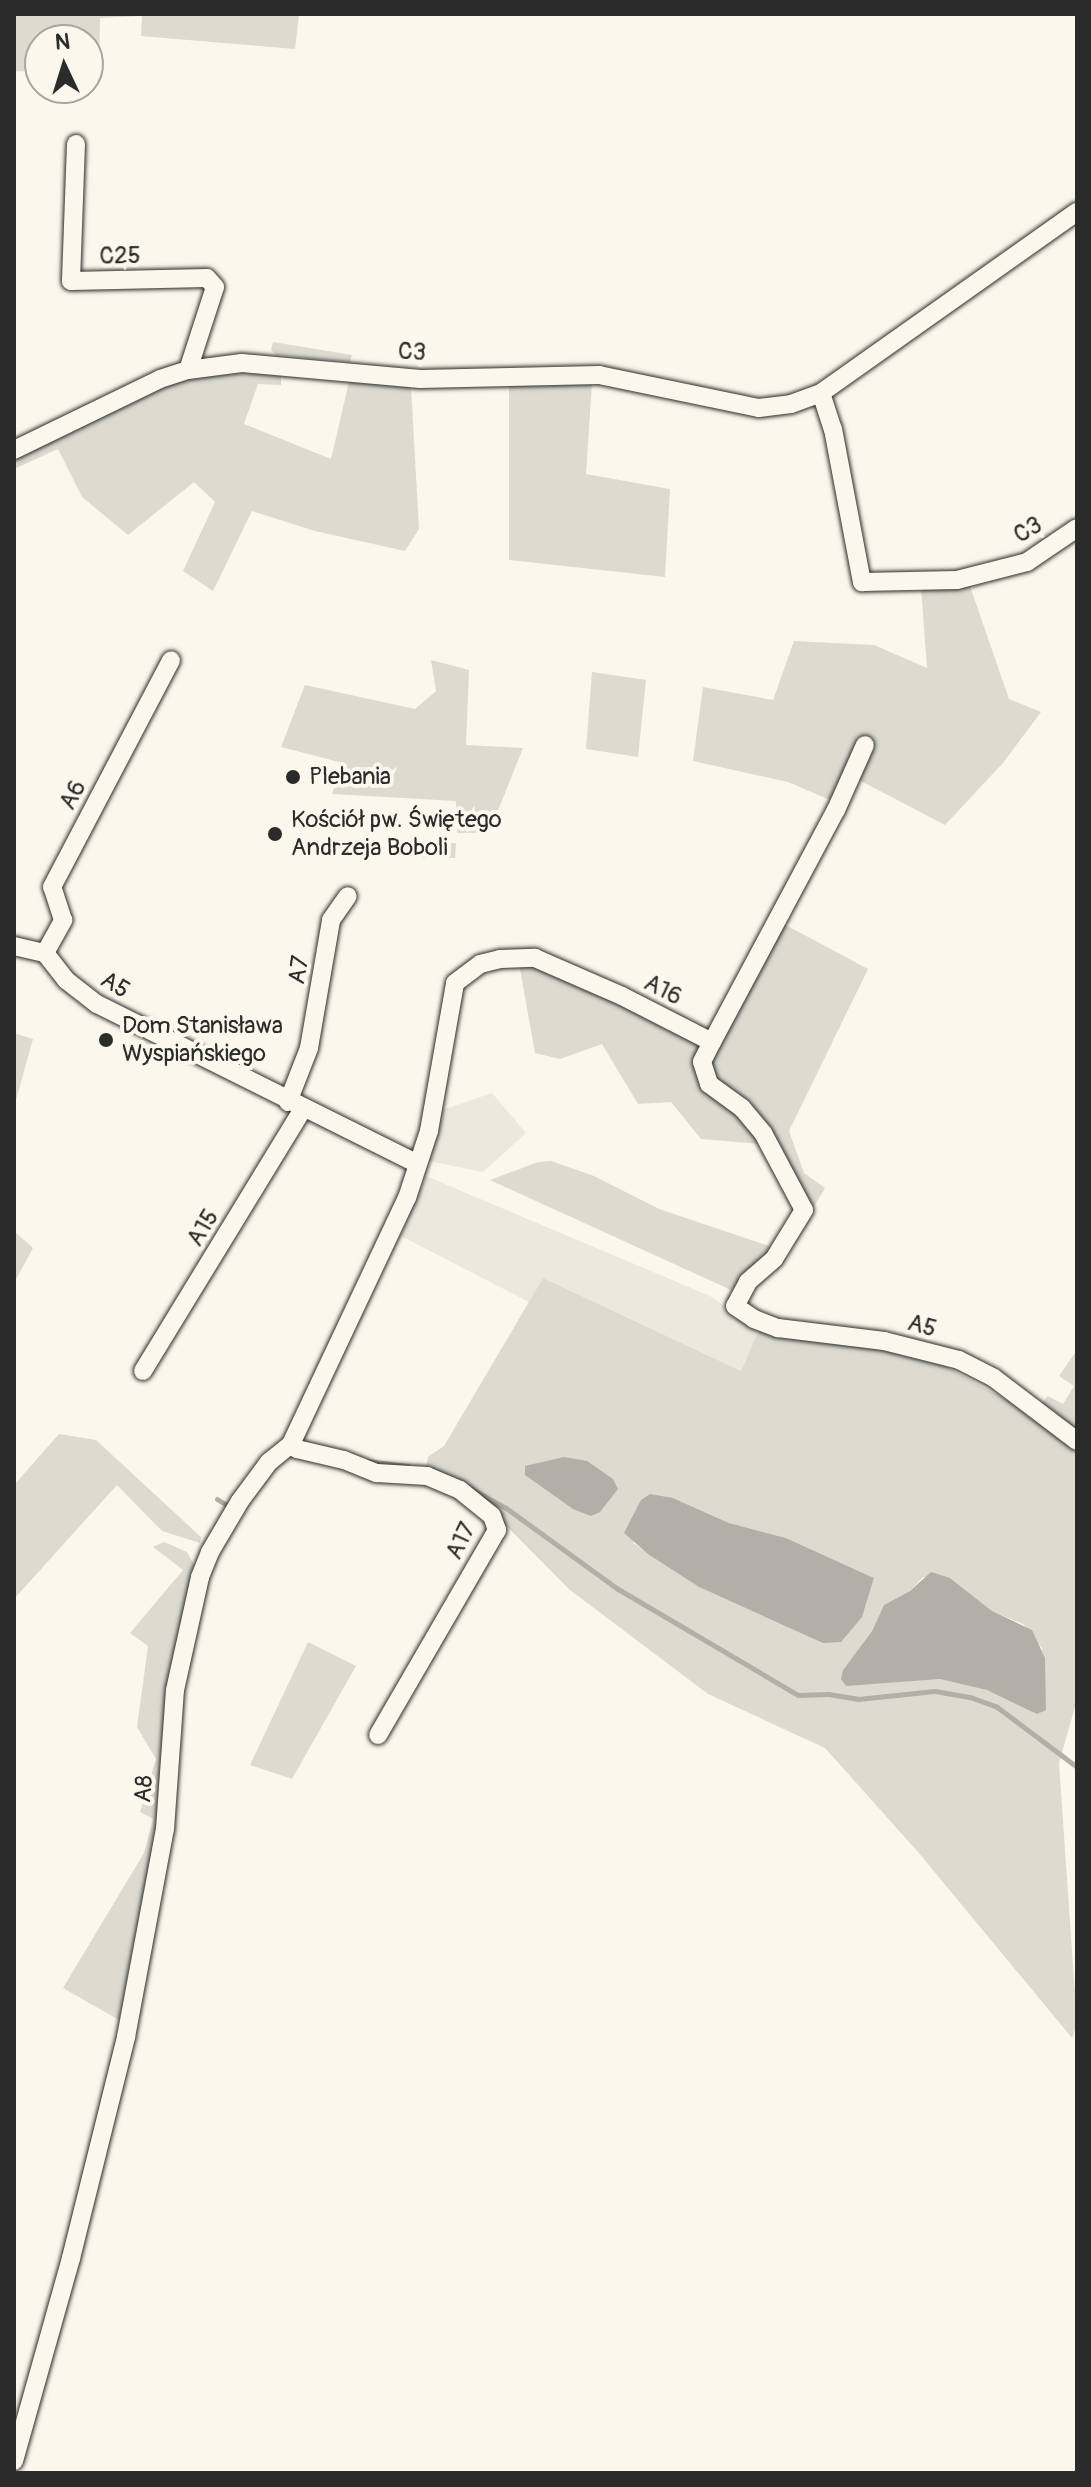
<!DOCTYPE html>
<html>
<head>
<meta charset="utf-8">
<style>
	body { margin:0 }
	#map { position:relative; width:1091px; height:2487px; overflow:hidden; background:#fbf7ec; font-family:Pangolin,sans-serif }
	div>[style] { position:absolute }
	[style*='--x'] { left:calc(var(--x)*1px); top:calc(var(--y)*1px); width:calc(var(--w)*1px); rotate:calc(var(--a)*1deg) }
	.built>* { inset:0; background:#ebe8de }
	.green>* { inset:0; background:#dddad0 }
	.water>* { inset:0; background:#b1afa7 }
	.stream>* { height:5px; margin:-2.5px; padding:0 2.5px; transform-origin:2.5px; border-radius:2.5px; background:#b1afa7 }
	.roads { filter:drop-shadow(0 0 2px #2b2b2b) drop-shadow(0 0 2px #2b2b2b) }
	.minor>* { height:18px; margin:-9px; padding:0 9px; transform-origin:9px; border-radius:9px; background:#fbf7ec }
	.dots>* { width:22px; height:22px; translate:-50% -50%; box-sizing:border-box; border:4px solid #fbf7ec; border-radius:50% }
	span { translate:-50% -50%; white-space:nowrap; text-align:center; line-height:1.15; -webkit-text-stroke:8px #fbf7ec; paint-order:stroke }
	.street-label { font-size:24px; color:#2b2b2b }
	.poi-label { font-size:24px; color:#2b2b2b }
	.left { translate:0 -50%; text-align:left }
	.frame { position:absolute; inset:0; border:16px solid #2b2b2b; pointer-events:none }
	.north { position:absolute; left:24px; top:24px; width:80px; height:80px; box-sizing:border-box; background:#fbf7ec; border:2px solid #a8a59f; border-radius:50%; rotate:356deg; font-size:22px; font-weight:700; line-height:32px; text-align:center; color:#2b2b2b }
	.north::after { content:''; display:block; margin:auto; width:28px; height:36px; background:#2b2b2b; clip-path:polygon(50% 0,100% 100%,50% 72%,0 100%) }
</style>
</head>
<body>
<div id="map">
	<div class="built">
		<i style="clip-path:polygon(492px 1093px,526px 1133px,483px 1172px,424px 1160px,436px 1112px)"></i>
		<i style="clip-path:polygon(426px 1176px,710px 1296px,759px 1330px,741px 1371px,543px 1278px,529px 1302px,401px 1236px)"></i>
	</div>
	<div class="green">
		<i style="clip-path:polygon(14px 14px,299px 14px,295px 49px,141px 36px,142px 16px,100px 18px,99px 72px,88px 72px,88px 40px,40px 40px,40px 72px,14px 71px)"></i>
		<i style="clip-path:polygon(273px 342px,352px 355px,350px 362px,277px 355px,271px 350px)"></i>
		<i style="clip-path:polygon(244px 373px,281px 376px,281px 385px,258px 384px,244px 424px,331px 459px,349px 382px,411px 387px,419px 529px,405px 551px,315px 531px,252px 511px,213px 591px,183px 571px,215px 502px,194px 482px,128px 535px,82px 497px,58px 449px,14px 469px,14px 460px,72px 426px,189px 376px)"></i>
		<i style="clip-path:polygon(509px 381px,592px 383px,586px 474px,670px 489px,665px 577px,509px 560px)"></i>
		<i style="clip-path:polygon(970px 586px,1009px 699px,1041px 712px,1003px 763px,945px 825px,857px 779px,856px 752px,830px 800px,788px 782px,693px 761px,703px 687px,773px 700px,794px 641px,874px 645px,927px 668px,921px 587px)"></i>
		<i style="clip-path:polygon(431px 660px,469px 670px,466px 745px,523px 748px,489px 833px,457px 833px,456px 801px,332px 794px,343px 763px,281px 747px,305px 685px,415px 709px,436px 691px)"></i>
		<i style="clip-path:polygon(592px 672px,646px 680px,638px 757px,586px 749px)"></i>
		<i style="clip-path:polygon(401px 842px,456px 843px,455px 858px,400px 857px)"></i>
		<i style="clip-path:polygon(782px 923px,868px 969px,789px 1131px,804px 1173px,825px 1188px,809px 1215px,792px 1179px,715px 1080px,710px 1060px)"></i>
		<i style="clip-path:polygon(519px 963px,535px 966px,618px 1001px,703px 1044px,695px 1065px,737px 1110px,761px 1144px,701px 1139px,671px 1102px,638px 1104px,602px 1044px,560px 1059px,535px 1053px)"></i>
		<i style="clip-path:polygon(14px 1033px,33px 1039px,14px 1107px)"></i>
		<i style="clip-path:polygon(551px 1161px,594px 1176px,659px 1209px,775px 1248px,731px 1290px,490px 1180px,538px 1162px)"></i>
		<i style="clip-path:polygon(14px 1231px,33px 1248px,14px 1283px)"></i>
		<i style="clip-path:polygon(evenodd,543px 1278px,741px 1371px,759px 1330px,892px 1349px,938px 1362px,1032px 1414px,1077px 1450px,1077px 1700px,1059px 1763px,1077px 2023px,1072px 2038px,918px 1852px,825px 1748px,708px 1694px,570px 1590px,462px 1481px,426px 1467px,428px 1457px,444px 1446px,543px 1278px,673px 1498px,729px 1523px,786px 1538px,874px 1578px,862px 1617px,728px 1600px,699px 1587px,633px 1543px,673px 1498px,543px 1278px,923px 1577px,950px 1578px,992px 1611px,1023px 1624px,1042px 1648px,1046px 1710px,970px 1684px,940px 1679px,846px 1685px,843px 1670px,872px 1631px,884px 1605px,910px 1591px,923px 1577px)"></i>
		<i style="clip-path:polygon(1075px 1353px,1077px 1355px,1077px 1430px,1042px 1403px,1048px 1396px,1063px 1404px,1074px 1386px,1059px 1376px)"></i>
		<i style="clip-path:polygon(59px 1434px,96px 1440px,201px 1537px,200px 1543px,162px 1531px,117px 1485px,14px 1599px,14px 1485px)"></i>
		<i style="clip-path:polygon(164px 1542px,187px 1552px,195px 1567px,161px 1803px,119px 2020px,63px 1988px,144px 1853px,153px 1819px,140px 1812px,156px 1759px,137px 1727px,148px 1646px,130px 1633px,183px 1570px,153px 1547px)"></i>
		<i style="clip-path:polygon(308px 1642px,356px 1666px,292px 1779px,250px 1765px)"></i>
	</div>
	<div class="water">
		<i style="clip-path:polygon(564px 1457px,587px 1461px,613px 1479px,618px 1489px,600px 1512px,591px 1516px,573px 1509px,525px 1475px,525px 1466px)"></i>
		<i style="clip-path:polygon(650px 1494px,673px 1498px,729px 1523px,786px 1538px,874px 1578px,862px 1617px,841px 1642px,823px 1643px,699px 1587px,648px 1554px,624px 1533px,641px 1500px)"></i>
		<i style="clip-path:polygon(931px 1572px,950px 1578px,992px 1611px,1032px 1630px,1045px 1658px,1046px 1710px,1037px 1714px,987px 1690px,940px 1679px,846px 1686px,841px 1679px,843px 1670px,872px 1631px,884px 1605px,910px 1591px)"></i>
	</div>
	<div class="stream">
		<i style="--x:366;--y:1461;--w:42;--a:6.8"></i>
		<i style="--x:470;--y:1488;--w:41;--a:29.1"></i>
		<i style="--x:506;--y:1508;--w:138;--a:35.9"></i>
		<i style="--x:618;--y:1589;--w:209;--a:30.5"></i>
		<i style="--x:798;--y:1695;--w:30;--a:-2"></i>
		<i style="--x:828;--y:1694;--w:30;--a:9"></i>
		<i style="--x:858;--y:1699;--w:77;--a:-5.9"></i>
		<i style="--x:935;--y:1691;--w:36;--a:10"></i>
		<i style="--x:970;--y:1697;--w:29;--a:20"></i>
		<i style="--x:997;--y:1707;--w:100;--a:36.9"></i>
		<i style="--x:217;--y:1499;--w:15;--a:32"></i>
	</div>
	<div class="roads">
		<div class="minor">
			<i style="--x:76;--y:144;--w:137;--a:92.1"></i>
			<i style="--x:71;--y:281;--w:136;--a:-1.3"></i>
			<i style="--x:207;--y:278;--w:12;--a:48"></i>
			<i style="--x:215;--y:287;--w:87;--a:108"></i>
			<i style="--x:821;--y:393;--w:38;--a:72"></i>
			<i style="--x:833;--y:429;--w:156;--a:79.3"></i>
			<i style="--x:862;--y:582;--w:95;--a:-1.2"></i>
			<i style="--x:957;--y:580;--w:72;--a:-14.4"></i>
			<i style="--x:1027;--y:562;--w:60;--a:-34.2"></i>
			<i style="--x:14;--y:450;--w:162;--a:-25.9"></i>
			<i style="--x:160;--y:379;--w:29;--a:-18"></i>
			<i style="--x:188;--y:370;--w:54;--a:-7.4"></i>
			<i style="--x:242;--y:363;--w:179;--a:5.1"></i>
			<i style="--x:420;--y:379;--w:179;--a:-1.3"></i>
			<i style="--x:599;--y:375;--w:163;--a:11.7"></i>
			<i style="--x:759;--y:408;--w:32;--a:-7"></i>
			<i style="--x:791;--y:404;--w:32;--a:-20"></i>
			<i style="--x:821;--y:393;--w:314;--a:-35.3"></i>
			<i style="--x:14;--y:946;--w:32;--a:13"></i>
			<i style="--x:45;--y:953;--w:34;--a:52"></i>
			<i style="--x:66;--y:980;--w:39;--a:38"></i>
			<i style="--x:97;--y:1004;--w:356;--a:26.5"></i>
			<i style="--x:45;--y:953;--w:38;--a:-61"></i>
			<i style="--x:63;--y:920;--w:35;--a:-108"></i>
			<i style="--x:52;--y:887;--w:256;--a:-62.3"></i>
			<i style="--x:712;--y:1042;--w:22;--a:117"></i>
			<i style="--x:702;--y:1062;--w:23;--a:72"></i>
			<i style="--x:709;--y:1084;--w:41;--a:36"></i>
			<i style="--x:742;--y:1108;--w:33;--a:50"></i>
			<i style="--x:763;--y:1133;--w:87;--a:62"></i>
			<i style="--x:804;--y:1210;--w:57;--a:121.5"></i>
			<i style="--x:774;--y:1259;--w:35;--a:139"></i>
			<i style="--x:748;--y:1282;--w:27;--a:118"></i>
			<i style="--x:735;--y:1306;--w:23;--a:34"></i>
			<i style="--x:754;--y:1319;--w:26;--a:21"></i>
			<i style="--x:778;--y:1328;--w:107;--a:7"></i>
			<i style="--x:884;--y:1341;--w:77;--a:14.2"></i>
			<i style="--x:959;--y:1360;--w:39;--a:27"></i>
			<i style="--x:994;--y:1378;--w:104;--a:37.2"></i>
			<i style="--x:288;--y:1102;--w:58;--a:-68.7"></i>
			<i style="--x:309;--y:1048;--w:130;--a:-80.2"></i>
			<i style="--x:331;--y:920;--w:29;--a:-55"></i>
			<i style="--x:143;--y:1371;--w:307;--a:-58.6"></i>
			<i style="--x:291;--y:1444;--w:8;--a:40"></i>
			<i style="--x:297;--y:1449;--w:48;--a:13.2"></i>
			<i style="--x:344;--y:1460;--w:35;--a:22"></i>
			<i style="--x:377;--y:1473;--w:50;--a:3.4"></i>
			<i style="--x:427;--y:1476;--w:36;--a:23"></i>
			<i style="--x:460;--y:1490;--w:41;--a:39.1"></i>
			<i style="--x:492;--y:1516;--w:15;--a:70"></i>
			<i style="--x:497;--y:1530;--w:237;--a:120.1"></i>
			<i style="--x:14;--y:2461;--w:211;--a:-74.3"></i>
			<i style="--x:71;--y:2258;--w:228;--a:-76"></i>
			<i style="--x:126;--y:2037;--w:212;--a:-79.4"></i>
			<i style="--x:165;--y:1829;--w:139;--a:-85.9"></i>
			<i style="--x:175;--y:1690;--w:116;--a:-77.5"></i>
			<i style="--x:200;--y:1577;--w:27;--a:-68"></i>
			<i style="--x:210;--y:1552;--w:59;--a:-59.5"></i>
			<i style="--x:240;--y:1501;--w:49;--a:-53.4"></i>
			<i style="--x:269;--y:1462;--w:28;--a:-39"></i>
			<i style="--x:291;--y:1444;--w:272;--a:-64.8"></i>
			<i style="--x:407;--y:1198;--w:71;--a:-71.8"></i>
			<i style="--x:429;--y:1131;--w:150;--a:-80"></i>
			<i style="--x:455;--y:983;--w:31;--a:-37"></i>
			<i style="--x:480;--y:964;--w:21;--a:-14"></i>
			<i style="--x:500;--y:959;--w:35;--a:-2"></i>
			<i style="--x:535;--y:958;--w:95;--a:23.6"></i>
			<i style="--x:622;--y:996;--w:101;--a:27.1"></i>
			<i style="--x:712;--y:1042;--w:263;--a:-61.9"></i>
			<i style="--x:836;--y:810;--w:71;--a:-66"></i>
		</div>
	</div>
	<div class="dots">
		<i style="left:293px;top:777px;background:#2b2b2b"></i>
		<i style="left:275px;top:834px;background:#2b2b2b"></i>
		<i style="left:106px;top:1040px;background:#2b2b2b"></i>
	</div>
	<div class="street-label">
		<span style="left:120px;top:256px;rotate:-1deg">C25</span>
		<span style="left:412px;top:352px;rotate:3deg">C3</span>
		<span style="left:1028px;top:530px;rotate:-31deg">C3</span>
		<span style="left:73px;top:795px;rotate:-62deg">A6</span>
		<span style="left:299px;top:970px;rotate:-80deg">A7</span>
		<span style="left:115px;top:985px;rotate:30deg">A5</span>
		<span style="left:663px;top:990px;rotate:27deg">A16</span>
		<span style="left:203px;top:1228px;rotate:-59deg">A15</span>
		<span style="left:922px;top:1326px;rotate:15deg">A5</span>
		<span style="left:461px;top:1541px;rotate:-64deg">A17</span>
		<span style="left:144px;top:1789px;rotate:-86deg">A8</span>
	</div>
	<div class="poi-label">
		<span class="left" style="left:309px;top:777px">Plebania</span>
		<span class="left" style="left:291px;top:834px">Kościół pw. Świętego<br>Andrzeja Boboli</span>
		<span class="left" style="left:122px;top:1040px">Dom Stanisława<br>Wyspiańskiego</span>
	</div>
	<div class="frame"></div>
	<div class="north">N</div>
</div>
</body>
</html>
